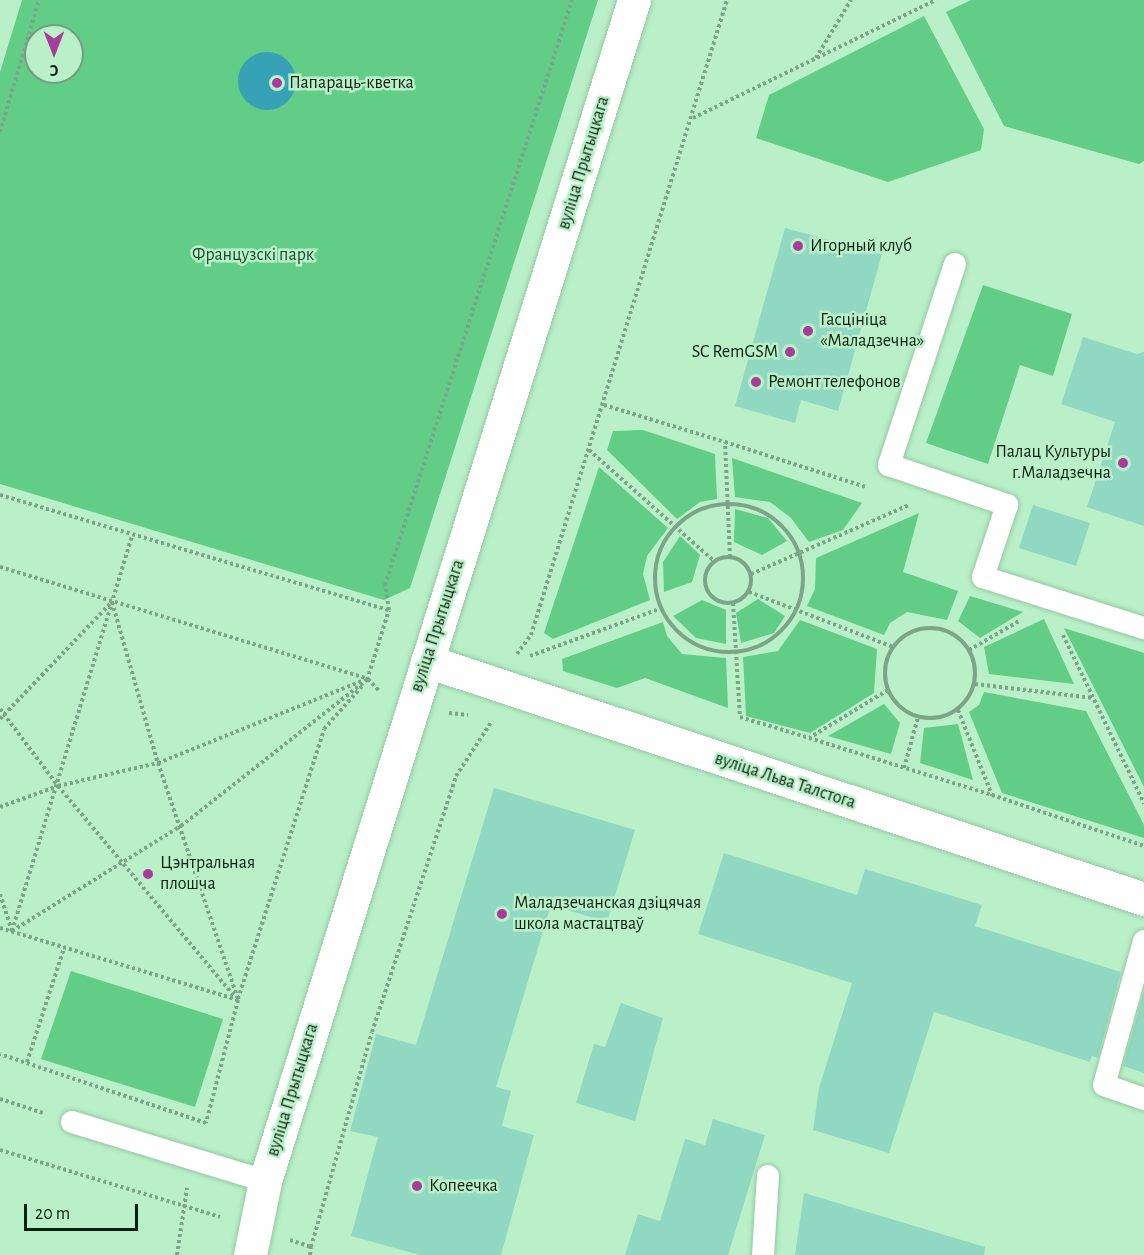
<!DOCTYPE html>
<html>
<head>
<meta charset="utf-8">
<style>
	body { margin:0 }
	#map { position:relative; width:1144px; height:1255px; overflow:hidden; background:#baf0c8; font-family:"Alegreya Sans",sans-serif }
	div>[style] { position:absolute }
	[style*='--x'] { left:calc(var(--x)*1px); top:calc(var(--y)*1px); width:calc(var(--w)*1px); rotate:calc(var(--a)*1deg) }
	.green>* { inset:0; background:#62cd87 }
	.water>* { inset:0; background:#37a1b5 }
	.round { border-radius:50% }
	.building>* { inset:0; background:#91d8c2 }
	.path>* { height:4px; margin-top:-2px; transform-origin:0; background:repeating-linear-gradient(90deg,#7ba586 0 3px,transparent 0 6px) }
	.path>.ring { margin:-2px; padding:0; box-sizing:content-box; background:none; border:4px solid #7ba586; border-radius:50% }
	.roads { filter:drop-shadow(0 0 2px #93c8a1) drop-shadow(0 0 2px #93c8a1) }
	.lane>* { height:22px; margin:-11px; padding:0 11px; transform-origin:11px; border-radius:11px; background:#fff }
	.street>* { height:33px; margin:-16.5px; padding:0 16.5px; transform-origin:16.5px; border-radius:16.5px; background:#fff }
	.dots>* { width:16px; height:16px; translate:-50% -50%; box-sizing:border-box; border:3px solid #baf0c8; border-radius:50% }
	span { translate:-50% -50%; white-space:nowrap; text-align:center; line-height:1.15; -webkit-text-stroke:5px #baf0c8; paint-order:stroke }
	.poi-label { font-size:18px; color:#0b2012 }
	.left { translate:0 -50%; text-align:left }
	.right { translate:-100% -50%; text-align:right }
	.street-label { font-size:18px; color:#0b2012 }
	.park-label { font-size:18px; color:#194c2c }
	.north { position:absolute; left:24px; top:24px; width:60px; height:60px; box-sizing:border-box; background:#baf0c8; border:2px solid #749d7f; border-radius:50%; rotate:180deg; font-size:16px; font-weight:700; line-height:24px; text-align:center; color:#0b2012 }
	.north::after { content:''; display:block; margin:auto; width:21px; height:27px; background:#a83c9b; clip-path:polygon(50% 0,100% 100%,50% 72%,0 100%) }
	.scale { position:absolute; left:24px; top:1204px; width:114px; height:27px; box-sizing:border-box; border:3px solid #0b2012; border-top:0; padding-left:8px; font-size:18px; line-height:21px; white-space:nowrap; color:#0b2012; -webkit-text-stroke:4px #baf0c8; paint-order:stroke }
</style>
</head>
<body>
<div id="map">
	<div class="green">
		<i style="clip-path:polygon(evenodd,22px 0,598px 0,410px 588px,384px 600px,0 484px,0 72px,22px 0,36px 36px,72px 36px,72px 72px,36px 72px,36px 36px)"></i>
		<i style="clip-path:polygon(971px 0,1144px 0,1144px 161px,1139px 164px,1004px 126px,946px 12px)"></i>
		<i style="clip-path:polygon(924px 16px,984px 129px,981px 150px,888px 182px,756px 138px,769px 95px)"></i>
		<i style="clip-path:polygon(983px 285px,1072px 314px,1053px 376px,1020px 365px,988px 464px,926px 443px)"></i>
		<i style="clip-path:polygon(643px 430px,715px 454px,717px 499px,700px 502px,677px 519px,607px 450px,613px 431px)"></i>
		<i style="clip-path:polygon(732px 458px,862px 503px,843px 530px,809px 542px,791px 518px,770px 502px,735px 497px)"></i>
		<i style="clip-path:polygon(599px 467px,668px 528px,647px 556px,643px 574px,650px 600px,553px 639px,544px 633px)"></i>
		<i style="clip-path:polygon(735px 509px,768px 518px,787px 541px,762px 555px,734px 542px)"></i>
		<i style="clip-path:polygon(919px 513px,903px 572px,958px 591px,947px 620px,907px 612px,890px 623px,884px 635px,807px 606px,815px 589px,816px 558px)"></i>
		<i style="clip-path:polygon(680px 536px,700px 555px,692px 582px,664px 592px,663px 562px)"></i>
		<i style="clip-path:polygon(970px 596px,1023px 612px,980px 638px,958px 621px)"></i>
		<i style="clip-path:polygon(758px 599px,785px 616px,774px 633px,741px 643px,736px 613px)"></i>
		<i style="clip-path:polygon(702px 600px,726px 610px,726px 644px,696px 638px,673px 616px)"></i>
		<i style="clip-path:polygon(1044px 619px,1074px 684px,989px 674px,984px 647px)"></i>
		<i style="clip-path:polygon(800px 620px,877px 649px,874px 693px,810px 733px,746px 716px,743px 657px,778px 651px)"></i>
		<i style="clip-path:polygon(663px 622px,667px 636px,682px 654px,726px 658px,728px 708px,645px 678px,617px 688px,563px 671px,562px 659px)"></i>
		<i style="clip-path:polygon(1064px 628px,1144px 653px,1144px 787px)"></i>
		<i style="clip-path:polygon(984px 692px,1086px 711px,1144px 825px,1144px 838px,1002px 793px,969px 712px,979px 705px)"></i>
		<i style="clip-path:polygon(884px 704px,900px 723px,891px 754px,828px 736px)"></i>
		<i style="clip-path:polygon(958px 724px,973px 780px,920px 763px,924px 728px)"></i>
		<i style="clip-path:polygon(71px 971px,223px 1019px,195px 1107px,41px 1059px)"></i>
	</div>
	<div class="water">
		<i class="round" style="left:238px;top:52px;width:58px;height:58px"></i>
	</div>
	<div class="building">
		<i style="clip-path:polygon(785px 228px,882px 254px,838px 411px,801px 400px,795px 423px,735px 406px)"></i>
		<i style="clip-path:polygon(1083px 337px,1137px 354px,1144px 352px,1144px 526px,1087px 507px,1115px 422px,1061px 404px)"></i>
		<i style="clip-path:polygon(1033px 505px,1090px 523px,1076px 566px,1019px 548px)"></i>
		<i style="clip-path:polygon(494px 788px,635px 830px,607px 922px,551px 905px,496px 1087px,511px 1091px,502px 1126px,534px 1135px,501px 1255px,420px 1255px,351px 1236px,378px 1137px,350px 1131px,376px 1034px,416px 1045px)"></i>
		<i style="clip-path:polygon(724px 853px,857px 895px,865px 869px,982px 905px,975px 926px,1121px 972px,1098px 1058px,1092px 1056px,1090px 1062px,934px 1012px,889px 1153px,813px 1130px,819px 1088px,852px 983px,698px 934px)"></i>
		<i style="clip-path:polygon(1144px 991px,1144px 1073px,1123px 1066px)"></i>
		<i style="clip-path:polygon(621px 1003px,663px 1018px,635px 1121px,576px 1103px,594px 1044px,605px 1047px)"></i>
		<i style="clip-path:polygon(713px 1119px,765px 1135px,728px 1255px,625px 1255px,638px 1214px,660px 1221px,685px 1139px,705px 1145px)"></i>
		<i style="clip-path:polygon(804px 1193px,985px 1247px,984px 1255px,795px 1255px)"></i>
	</div>
	<div class="path">
		<i style="--x:816;--y:58;--w:68;--a:-58.9"></i>
		<i style="--x:693;--y:118;--w:270;--a:-25.9"></i>
		<i style="--x:0;--y:132;--w:138;--a:-73.5"></i>
		<i style="--x:604;--y:405;--w:127;--a:17"></i>
		<i style="--x:589;--y:450;--w:167;--a:41.6"></i>
		<i style="--x:0;--y:495;--w:406;--a:16.5"></i>
		<i style="--x:389;--y:610;--w:25;--a:-99"></i>
		<i style="--x:385;--y:585;--w:614;--a:-72.27"></i>
		<i class="ring" style="left:655px;top:504px;width:144px;height:144px"></i>
		<i class="ring" style="left:705px;top:557px;width:42px;height:42px"></i>
		<i style="--x:730;--y:557;--w:115;--a:-92.5"></i>
		<i style="--x:725;--y:442;--w:148;--a:17.7"></i>
		<i style="--x:0;--y:567;--w:385;--a:16.9"></i>
		<i style="--x:368;--y:679;--w:16;--a:47"></i>
		<i style="--x:751;--y:574;--w:172;--a:-23.6"></i>
		<i style="--x:749;--y:592;--w:154;--a:20.9"></i>
		<i style="--x:733;--y:603;--w:114;--a:86.5"></i>
		<i style="--x:740;--y:717;--w:72;--a:16.9"></i>
		<i class="ring" style="left:885px;top:628px;width:86px;height:86px"></i>
		<i style="--x:1063;--y:635;--w:187;--a:64.3"></i>
		<i style="--x:969;--y:650;--w:58;--a:-30.1"></i>
		<i style="--x:517;--y:654;--w:24;--a:-54"></i>
		<i style="--x:531;--y:635;--w:665;--a:-72.85"></i>
		<i style="--x:530;--y:656;--w:140;--a:-20"></i>
		<i style="--x:367;--y:680;--w:73;--a:-72.6"></i>
		<i style="--x:975;--y:684;--w:119;--a:6.8"></i>
		<i style="--x:888;--y:690;--w:92;--a:148.7"></i>
		<i style="--x:809;--y:738;--w:192;--a:17.3"></i>
		<i style="--x:0;--y:709;--w:96;--a:53"></i>
		<i style="--x:58;--y:786;--w:275;--a:50"></i>
		<i style="--x:958;--y:710;--w:92;--a:68.2"></i>
		<i style="--x:992;--y:795;--w:160;--a:18.5"></i>
		<i style="--x:449;--y:713;--w:19;--a:6"></i>
		<i style="--x:0;--y:719;--w:162;--a:-46.3"></i>
		<i style="--x:112;--y:602;--w:167;--a:74.1"></i>
		<i style="--x:158;--y:763;--w:249;--a:71.3"></i>
		<i style="--x:904;--y:768;--w:53;--a:-74.6"></i>
		<i style="--x:0;--y:807;--w:62;--a:-19.9"></i>
		<i style="--x:58;--y:786;--w:103;--a:-13"></i>
		<i style="--x:158;--y:763;--w:220;--a:-21.9"></i>
		<i style="--x:0;--y:894;--w:39;--a:72"></i>
		<i style="--x:12;--y:931;--w:199;--a:-31.9"></i>
		<i style="--x:181;--y:826;--w:238;--a:-38.2"></i>
		<i style="--x:0;--y:928;--w:249;--a:16.8"></i>
		<i style="--x:238;--y:1000;--w:127;--a:104.6"></i>
		<i style="--x:206;--y:1123;--w:217;--a:-161.5"></i>
		<i style="--x:12;--y:931;--w:413;--a:-73.1"></i>
		<i style="--x:238;--y:999;--w:283;--a:-72.3"></i>
		<i style="--x:324;--y:729;--w:57;--a:-48.5"></i>
		<i style="--x:27;--y:1062;--w:120;--a:-72"></i>
		<i style="--x:0;--y:1099;--w:45;--a:18"></i>
		<i style="--x:0;--y:1150;--w:230;--a:16.9"></i>
		<i style="--x:290;--y:1240;--w:22;--a:18"></i>
		<i style="--x:311;--y:1247;--w:223;--a:-74.2"></i>
		<i style="--x:372;--y:1032;--w:269;--a:-71.8"></i>
		<i style="--x:456;--y:776;--w:66;--a:-56.8"></i>
		<i style="--x:177;--y:1255;--w:68;--a:-81.5"></i>
		<i style="--x:310;--y:1255;--w:8;--a:-83"></i>
	</div>
	<div class="roads">
		<div class="lane">
			<i style="--x:955;--y:264;--w:212;--a:108.2"></i>
			<i style="--x:889;--y:465;--w:125;--a:18.7"></i>
			<i style="--x:1007;--y:505;--w:76;--a:108.4"></i>
			<i style="--x:983;--y:577;--w:169;--a:17.6"></i>
			<i style="--x:1144;--y:941;--w:149;--a:105.5"></i>
			<i style="--x:1104;--y:1085;--w:42;--a:19.3"></i>
			<i style="--x:72;--y:1122;--w:202;--a:17"></i>
			<i style="--x:763;--y:1255;--w:79;--a:-86.4"></i>
		</div>
		<div class="street">
			<i style="--x:427;--y:661;--w:755;--a:18.36"></i>
			<i style="--x:250;--y:1255;--w:76;--a:-78.5"></i>
			<i style="--x:265;--y:1181;--w:1237;--a:-72.65"></i>
		</div>
	</div>
	<div class="dots">
		<i style="left:277px;top:83px;background:#a83c9b"></i>
		<i style="left:798px;top:246px;background:#a83c9b"></i>
		<i style="left:808px;top:331px;background:#a83c9b"></i>
		<i style="left:790px;top:352px;background:#a83c9b"></i>
		<i style="left:756px;top:382px;background:#a83c9b"></i>
		<i style="left:1123px;top:463px;background:#a83c9b"></i>
		<i style="left:148px;top:874px;background:#a83c9b"></i>
		<i style="left:502px;top:914px;background:#a83c9b"></i>
		<i style="left:417px;top:1186px;background:#a83c9b"></i>
	</div>
	<div class="poi-label">
		<span class="left" style="left:289px;top:83px">Папараць-кветка</span>
		<span class="left" style="left:810px;top:246px">Игорный клуб</span>
		<span class="left" style="left:820px;top:331px">Гасцініца<br>«Маладзечна»</span>
		<span class="right" style="left:778px;top:352px">SC RemGSM</span>
		<span class="left" style="left:768px;top:382px">Ремонт телефонов</span>
		<span class="right" style="left:1111px;top:463px">Палац Культуры<br>г.Маладзечна</span>
		<span class="left" style="left:160px;top:874px">Цэнтральная<br>плошча</span>
		<span class="left" style="left:514px;top:914px">Маладзечанская дзіцячая<br>школа мастацтваў</span>
		<span class="left" style="left:429px;top:1186px">Копеечка</span>
	</div>
	<div class="street-label">
		<span style="left:584px;top:163px;rotate:-73deg">вуліца Прытыцкага</span>
		<span style="left:438px;top:626px;rotate:-72deg">вуліца Прытыцкага</span>
		<span style="left:785px;top:781px;rotate:18deg">вуліца Льва Талстога</span>
		<span style="left:293px;top:1090px;rotate:-73deg">вуліца Прытыцкага</span>
	</div>
	<div class="park-label">
		<span style="left:253px;top:255px">Французскі парк</span>
	</div>
	<div class="north">С</div>
	<div class="scale">20 m</div>
</div>
</body>
</html>
